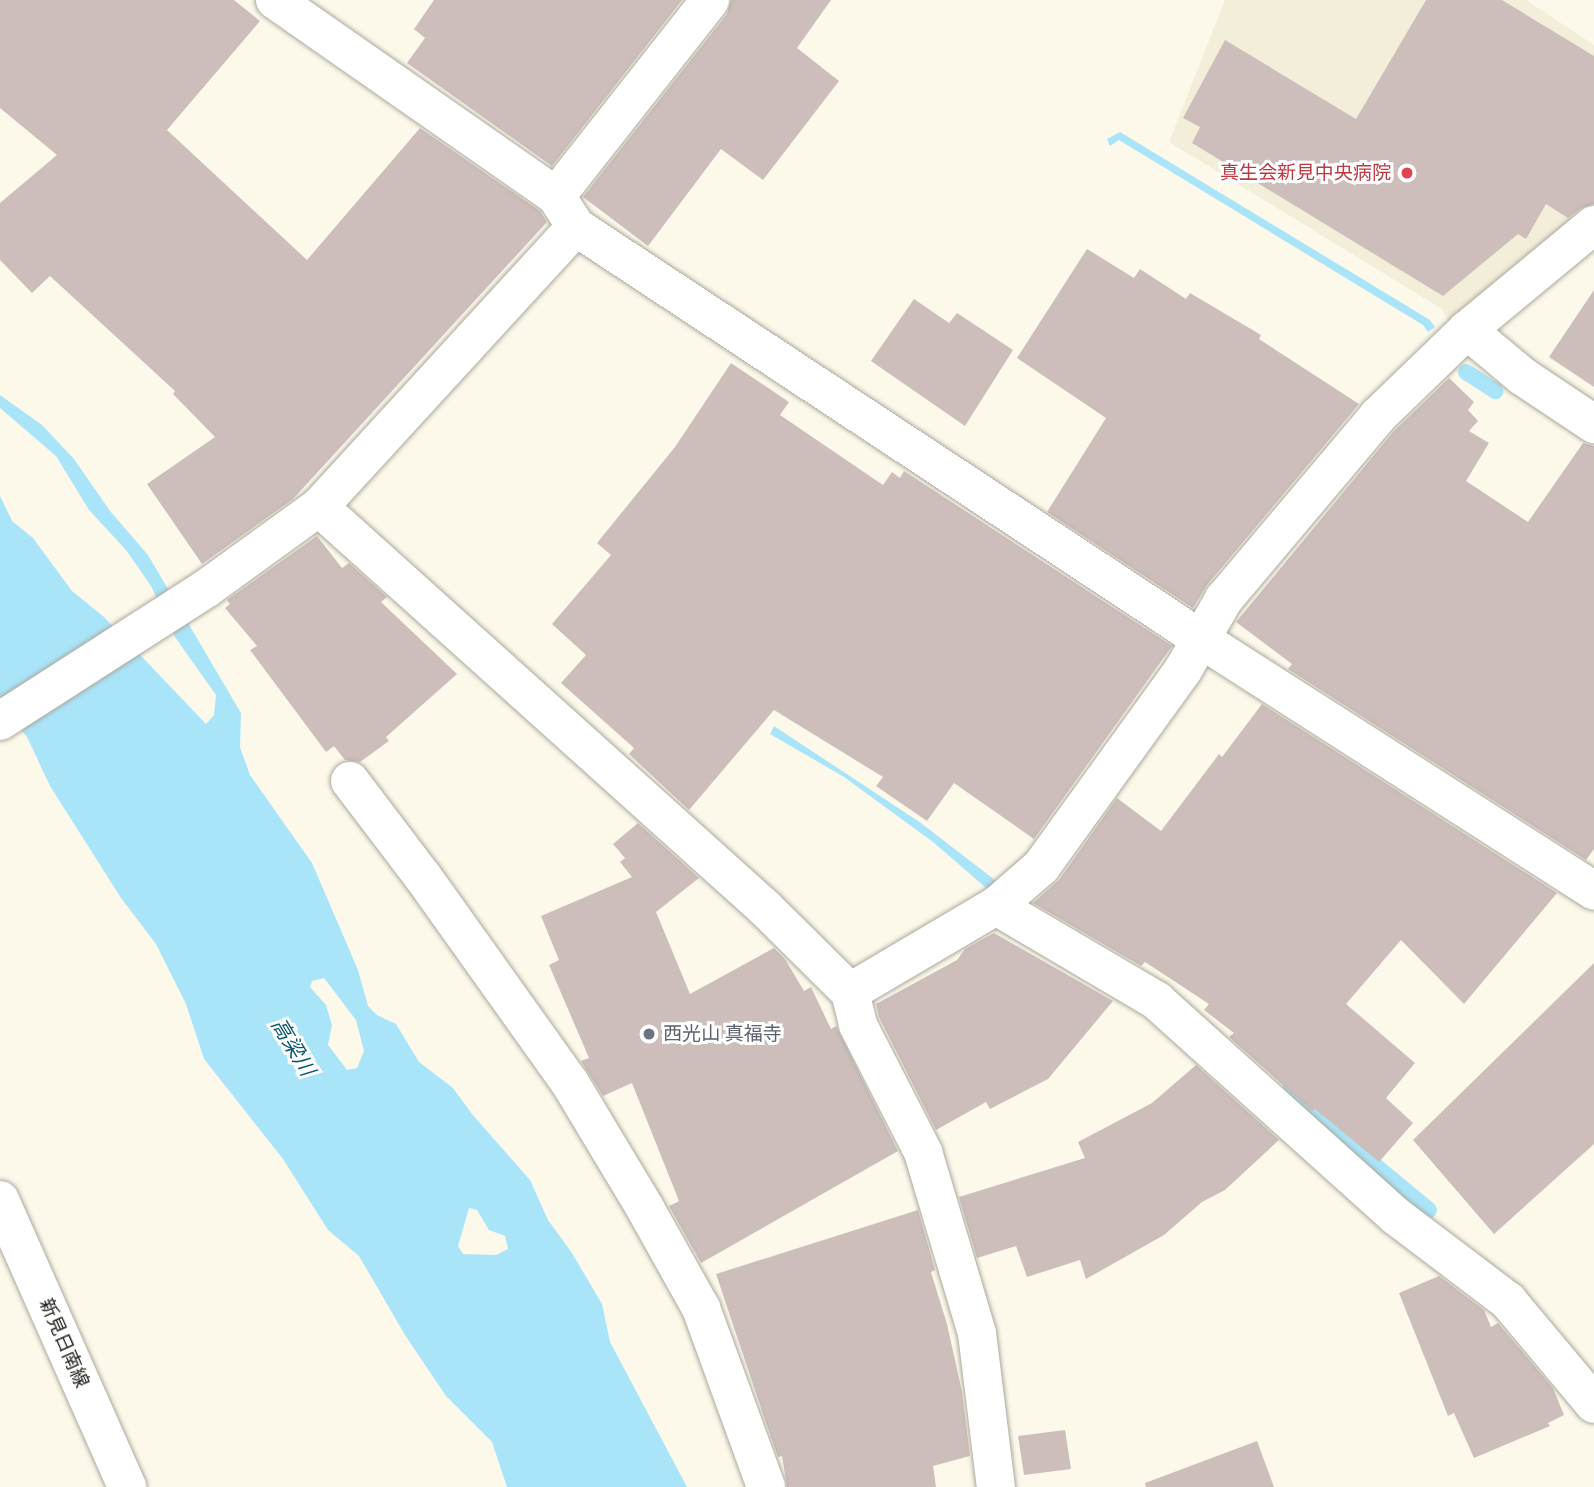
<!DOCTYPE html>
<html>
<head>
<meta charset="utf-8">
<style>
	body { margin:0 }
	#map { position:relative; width:1594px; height:1487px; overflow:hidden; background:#fcf9eb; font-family:Figtree,"Noto Sans JP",sans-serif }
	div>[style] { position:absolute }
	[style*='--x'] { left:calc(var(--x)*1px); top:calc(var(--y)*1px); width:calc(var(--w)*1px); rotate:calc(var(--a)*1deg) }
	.built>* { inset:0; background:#f3eed9 }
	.water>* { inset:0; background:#aae4f9 }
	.stream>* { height:16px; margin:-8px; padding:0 8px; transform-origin:8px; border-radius:8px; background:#aae4f9 }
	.building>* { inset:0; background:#cdbebb }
	.roads { filter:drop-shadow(0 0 2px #aba89c) drop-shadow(0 0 2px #aba89c) }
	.minor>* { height:38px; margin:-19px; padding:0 19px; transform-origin:19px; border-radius:19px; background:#fff }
	.major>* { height:38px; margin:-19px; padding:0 19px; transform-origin:19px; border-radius:19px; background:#fff }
	.dots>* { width:19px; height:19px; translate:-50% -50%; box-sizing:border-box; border:4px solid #fff; border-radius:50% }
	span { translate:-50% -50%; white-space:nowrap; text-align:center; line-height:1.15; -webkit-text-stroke:6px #fff; paint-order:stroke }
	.health-label { font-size:19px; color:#be3a42 }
	.right { translate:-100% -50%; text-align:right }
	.worship-label { font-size:19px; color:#5b616d }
	.left { translate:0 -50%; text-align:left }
	.street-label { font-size:19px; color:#1c1b16 }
	.water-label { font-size:21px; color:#0a596f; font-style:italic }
</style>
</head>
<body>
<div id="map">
	<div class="built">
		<i style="clip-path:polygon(1225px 0,1526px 0,1594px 45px,1594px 204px,1449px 320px,1442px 309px,1169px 142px)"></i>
	</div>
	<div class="water">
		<i style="clip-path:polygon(1120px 132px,1430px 320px,1435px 327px,1428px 332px,1423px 325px,1119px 140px,1110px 146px,1107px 139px)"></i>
		<i style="clip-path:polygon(evenodd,0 395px,42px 425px,74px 459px,110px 511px,148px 555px,241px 713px,240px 747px,250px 775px,312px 863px,358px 970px,368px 1006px,377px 1015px,396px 1024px,419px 1062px,453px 1088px,472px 1114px,530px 1180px,548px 1220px,572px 1253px,602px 1304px,610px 1342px,687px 1487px,507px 1487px,492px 1442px,446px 1396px,405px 1335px,359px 1256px,328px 1230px,283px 1159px,204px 1059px,186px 1004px,156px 944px,121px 898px,50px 786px,27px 737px,0 704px,0 496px,12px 521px,33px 538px,72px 591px,104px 617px,206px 724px,214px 715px,216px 695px,175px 637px,151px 586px,126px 550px,89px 510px,56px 456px,0 408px,0 395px,324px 978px,356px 1020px,364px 1051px,357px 1068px,347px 1070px,328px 1045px,332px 1025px,326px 1005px,310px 987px,312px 981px,324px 978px,0 395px,469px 1208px,477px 1210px,489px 1230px,505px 1236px,508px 1249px,496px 1255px,463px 1254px,458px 1246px,469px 1208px)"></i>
		<i style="clip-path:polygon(774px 726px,921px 823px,1000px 884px,992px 893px,933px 842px,844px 777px,770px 734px)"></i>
	</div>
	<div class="stream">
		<i style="--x:1466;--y:372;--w:35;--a:33"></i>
		<i style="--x:1287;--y:1093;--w:184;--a:39.5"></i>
	</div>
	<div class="building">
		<i style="clip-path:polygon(0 0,234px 0,260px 21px,167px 130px,307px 260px,420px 128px,540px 211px,547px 222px,293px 499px,202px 564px,147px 484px,215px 437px,173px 394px,175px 391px,50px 276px,32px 293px,0 260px,0 203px,57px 155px,0 108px)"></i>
		<i style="clip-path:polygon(434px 0,682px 0,552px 166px,407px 63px,425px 38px,414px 29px)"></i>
		<i style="clip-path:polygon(731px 0,831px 0,797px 48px,839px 81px,763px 180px,721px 149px,648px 246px,583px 197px,727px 14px)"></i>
		<i style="clip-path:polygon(1426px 0,1502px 0,1594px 56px,1594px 204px,1581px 208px,1568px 218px,1546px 204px,1526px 239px,1518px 234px,1443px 296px,1192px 143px,1200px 127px,1183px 118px,1225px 40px,1356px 119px)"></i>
		<i style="clip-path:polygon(1087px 249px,1134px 278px,1140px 269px,1186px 299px,1190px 293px,1261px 335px,1259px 339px,1359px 404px,1207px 585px,1193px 608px,1047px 512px,1106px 418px,1017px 358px)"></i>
		<i style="clip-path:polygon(1594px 290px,1594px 387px,1549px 357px)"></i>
		<i style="clip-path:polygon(914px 299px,949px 323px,957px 313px,1013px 350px,965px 426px,871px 361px)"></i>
		<i style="clip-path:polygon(731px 363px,789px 402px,780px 415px,883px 485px,892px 472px,900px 478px,904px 471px,1172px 646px,1034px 839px,954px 783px,927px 821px,876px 786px,883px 777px,774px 710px,689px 810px,629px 754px,634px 748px,561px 683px,586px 655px,552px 624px,611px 555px,597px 543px,675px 447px)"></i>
		<i style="clip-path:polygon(1449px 378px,1474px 402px,1468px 410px,1478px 421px,1469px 431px,1489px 443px,1466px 481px,1528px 522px,1583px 443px,1594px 446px,1594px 849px,1586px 860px,1288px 669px,1292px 664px,1236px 622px,1394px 431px)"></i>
		<i style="clip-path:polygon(317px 536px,342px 568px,349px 563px,387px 597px,381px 602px,457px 674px,386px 737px,389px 741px,360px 762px,345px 760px,334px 746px,326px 752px,250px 650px,257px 646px,225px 608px,230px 604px,227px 600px)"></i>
		<i style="clip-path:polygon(1262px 704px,1557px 893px,1464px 1004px,1401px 940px,1346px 1004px,1415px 1063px,1386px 1098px,1413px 1123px,1379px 1162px,1315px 1109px,1312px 1111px,1229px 1037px,1234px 1033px,1204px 1010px,1209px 1004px,1145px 962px,1141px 966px,1033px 903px,1059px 880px,1117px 798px,1161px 831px,1219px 754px,1222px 757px)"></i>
		<i style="clip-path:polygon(638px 823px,699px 878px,656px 912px,690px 994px,774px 948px,785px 959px,804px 991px,811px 987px,831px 1029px,836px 1026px,898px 1151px,701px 1263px,669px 1206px,679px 1201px,632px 1083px,603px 1096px,581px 1061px,589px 1058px,549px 965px,559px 960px,541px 916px,632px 877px,620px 862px,625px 858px,613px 844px)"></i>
		<i style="clip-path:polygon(994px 933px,1113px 1001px,1048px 1079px,990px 1109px,986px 1102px,936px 1130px,879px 1017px,876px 1004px,957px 960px,965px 949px)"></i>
		<i style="clip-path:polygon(1594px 963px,1594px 1144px,1494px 1234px,1413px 1140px)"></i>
		<i style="clip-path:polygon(1196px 1065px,1279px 1140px,1225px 1190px,1202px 1202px,1164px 1235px,1086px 1279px,1080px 1260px,1027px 1277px,1016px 1246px,977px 1258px,959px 1197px,1085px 1158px,1078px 1142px,1152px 1103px)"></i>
		<i style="clip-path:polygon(918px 1210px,935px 1270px,931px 1272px,947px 1324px,962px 1392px,970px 1456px,933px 1466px,936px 1487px,787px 1487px,782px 1456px,778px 1457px,764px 1417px,716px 1274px)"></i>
		<i style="clip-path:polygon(1439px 1276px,1484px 1310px,1491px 1327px,1498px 1323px,1553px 1388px,1564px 1415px,1548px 1423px,1550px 1426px,1474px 1458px,1454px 1413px,1448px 1416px,1399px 1293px)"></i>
		<i style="clip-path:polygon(1065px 1430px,1071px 1469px,1024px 1475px,1018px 1436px)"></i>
		<i style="clip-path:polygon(1257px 1441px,1274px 1487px,1146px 1487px,1145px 1483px)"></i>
	</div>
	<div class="roads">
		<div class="minor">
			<i style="--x:275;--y:0;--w:343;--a:34.9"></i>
			<i style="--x:556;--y:196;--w:37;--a:57"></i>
			<i style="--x:576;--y:227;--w:746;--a:33.41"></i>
			<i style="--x:1199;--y:638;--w:469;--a:32.6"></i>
			<i style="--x:556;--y:196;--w:249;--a:-51.8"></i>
			<i style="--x:1467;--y:330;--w:72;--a:39.9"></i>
			<i style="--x:1522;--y:376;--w:87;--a:33.7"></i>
			<i style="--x:319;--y:507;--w:600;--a:41.96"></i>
			<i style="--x:765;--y:908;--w:120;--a:44.7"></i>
			<i style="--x:850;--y:992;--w:34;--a:76"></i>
			<i style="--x:858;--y:1025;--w:143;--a:62.9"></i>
			<i style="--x:923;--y:1152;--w:189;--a:73.4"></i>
			<i style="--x:977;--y:1333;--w:155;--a:83"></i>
			<i style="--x:0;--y:721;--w:246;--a:-32.7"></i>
			<i style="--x:207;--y:588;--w:138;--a:-35.9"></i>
			<i style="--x:319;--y:507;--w:380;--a:-47.5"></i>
			<i style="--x:350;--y:781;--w:121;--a:52.8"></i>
			<i style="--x:423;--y:877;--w:253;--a:54.5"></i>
			<i style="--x:570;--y:1083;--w:146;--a:59"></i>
			<i style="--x:645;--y:1208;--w:115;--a:60.8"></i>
			<i style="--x:701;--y:1308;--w:190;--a:70"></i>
			<i style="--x:996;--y:906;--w:187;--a:30.5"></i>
			<i style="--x:1157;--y:1001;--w:321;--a:42"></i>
			<i style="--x:1396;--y:1216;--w:141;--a:37.2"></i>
			<i style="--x:1508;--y:1301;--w:134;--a:50.1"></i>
			<i style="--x:850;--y:992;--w:169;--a:-30.5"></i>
			<i style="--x:996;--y:906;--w:60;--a:-40.9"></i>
			<i style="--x:1041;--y:867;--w:243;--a:-54.2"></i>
			<i style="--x:1183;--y:670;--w:82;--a:-60"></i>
			<i style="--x:1224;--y:599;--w:239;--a:-49.9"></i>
			<i style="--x:1378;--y:416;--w:124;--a:-44"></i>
			<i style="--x:1467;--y:330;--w:165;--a:-39.6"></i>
		</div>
		<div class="major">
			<i style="--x:0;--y:1200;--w:314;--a:66.1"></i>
		</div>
	</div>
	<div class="dots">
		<i style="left:1407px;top:173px;background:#e0444e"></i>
		<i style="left:649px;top:1034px;background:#6b7280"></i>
	</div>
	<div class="health-label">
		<span class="right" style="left:1391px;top:173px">真生会新見中央病院</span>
	</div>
	<div class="worship-label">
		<span class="left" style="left:663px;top:1034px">西光山 真福寺</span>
	</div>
	<div class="street-label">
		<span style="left:64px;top:1343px;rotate:66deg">新見日南線</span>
	</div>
	<div class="water-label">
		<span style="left:293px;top:1047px;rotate:59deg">高梁川</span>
	</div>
</div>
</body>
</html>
